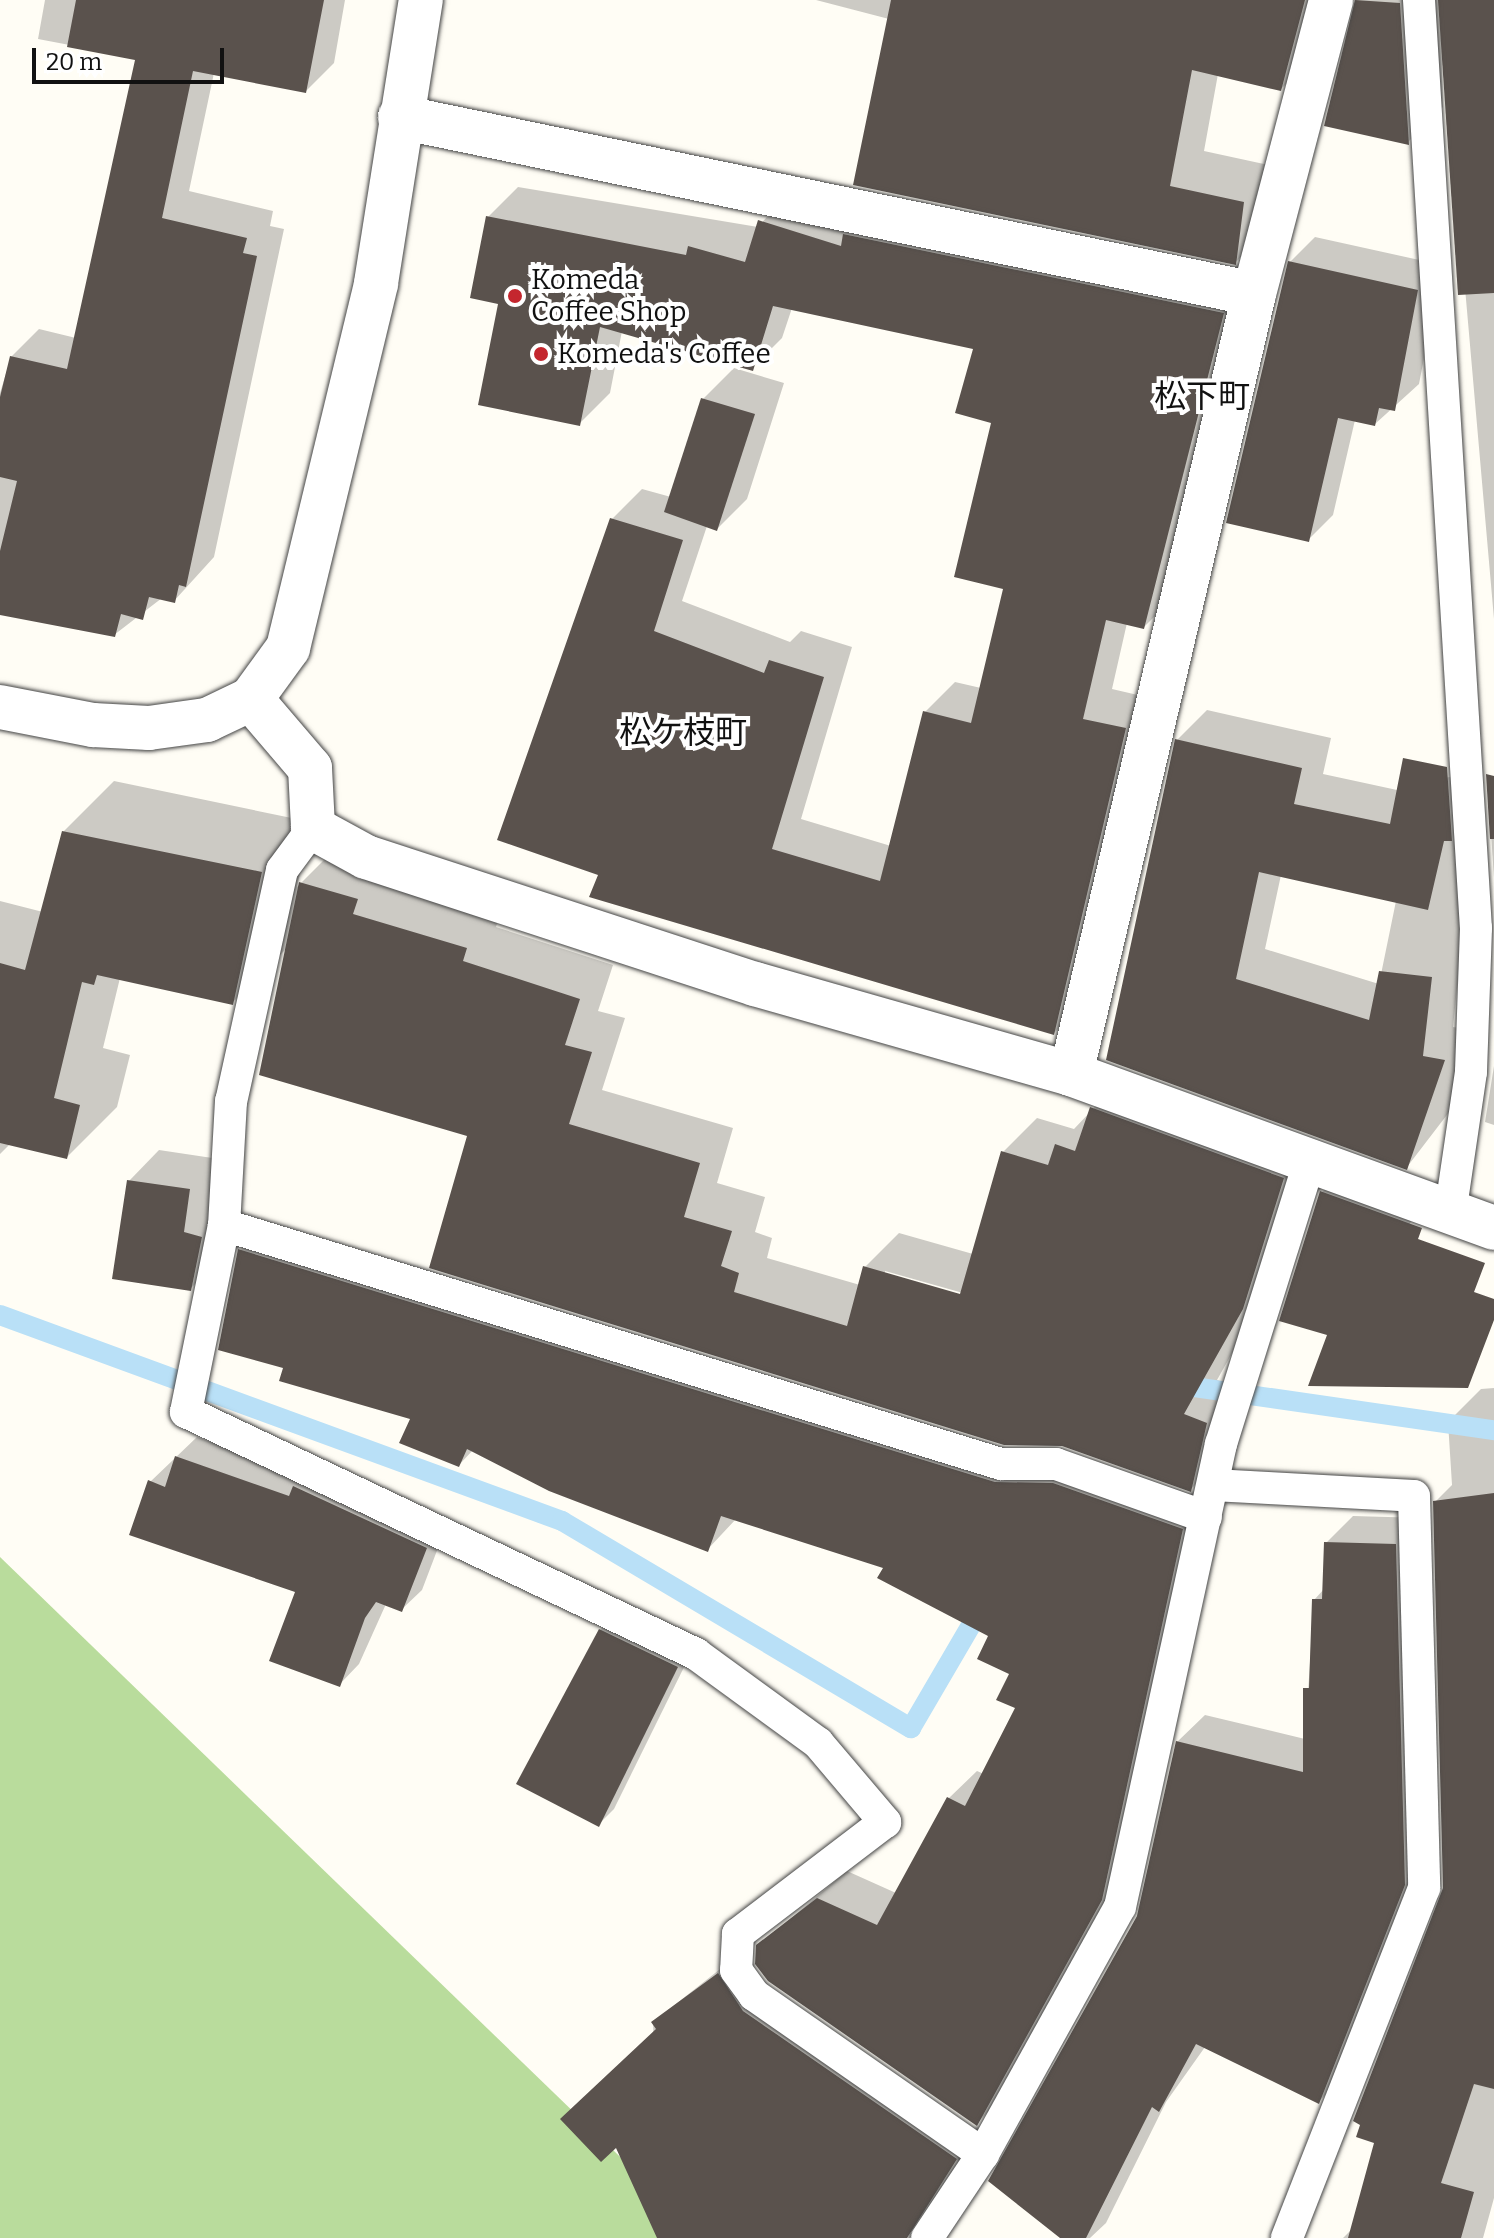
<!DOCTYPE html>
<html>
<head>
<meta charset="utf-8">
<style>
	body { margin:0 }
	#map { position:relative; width:1494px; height:2238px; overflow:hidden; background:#fffdf5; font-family:Bitter,"Noto Sans JP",serif }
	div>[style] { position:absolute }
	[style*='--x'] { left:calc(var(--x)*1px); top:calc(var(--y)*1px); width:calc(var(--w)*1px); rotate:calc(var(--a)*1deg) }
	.forest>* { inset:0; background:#b9dc9c }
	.shadow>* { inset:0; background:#0003 }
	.stream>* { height:20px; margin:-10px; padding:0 10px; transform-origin:10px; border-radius:10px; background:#b9e0f7 }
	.building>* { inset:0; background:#5a524d }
	.roads { filter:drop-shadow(0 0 2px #444) drop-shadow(0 0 2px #444) }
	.service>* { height:32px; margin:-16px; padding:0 16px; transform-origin:16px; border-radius:16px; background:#fff }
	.minor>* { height:44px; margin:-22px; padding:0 22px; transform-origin:22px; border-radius:22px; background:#fff }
	.tertiary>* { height:44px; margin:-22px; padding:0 22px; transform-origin:22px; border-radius:22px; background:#fff }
	.dots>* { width:22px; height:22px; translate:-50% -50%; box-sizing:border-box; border:4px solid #fff; border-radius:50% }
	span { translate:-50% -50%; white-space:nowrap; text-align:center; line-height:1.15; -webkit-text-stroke:8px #fff; paint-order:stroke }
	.poi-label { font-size:28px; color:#111 }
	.left { translate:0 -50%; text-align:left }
	.quarter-label { font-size:32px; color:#111 }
	.scale { position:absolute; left:32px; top:48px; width:192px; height:36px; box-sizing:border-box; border:4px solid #111; border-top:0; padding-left:10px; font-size:24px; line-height:28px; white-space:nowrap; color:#111; -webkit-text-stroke:6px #fff; paint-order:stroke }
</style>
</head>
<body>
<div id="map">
	<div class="forest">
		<i style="clip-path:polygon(0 1557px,704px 2238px,0 2238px)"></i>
	</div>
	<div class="shadow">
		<i style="clip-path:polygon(45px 0,345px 0,334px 63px,306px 91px,214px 73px,189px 191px,273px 211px,270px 226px,284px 229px,214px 557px,174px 601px,162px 598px,114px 635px,0 613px,0 393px,11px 357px,39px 329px,76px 338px,138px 58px,38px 39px)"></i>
		<i style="clip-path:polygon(816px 0,1330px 0,1316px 54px,1281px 89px,1218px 74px,1204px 151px,1278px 167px,1270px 227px,1235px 263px,889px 19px)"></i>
		<i style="clip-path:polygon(1356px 0,1494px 0,1494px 619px,1441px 14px,1443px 107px,1408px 142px)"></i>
		<i style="clip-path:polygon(518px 187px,758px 227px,790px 191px,1253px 284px,1174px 597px,1144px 627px,1127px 623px,1112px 689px,1155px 699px,1084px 1003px,1054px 1033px,600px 874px,612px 519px,642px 489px,671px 497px,703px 399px,734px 368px,784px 383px,747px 499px,717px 529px,707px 526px,682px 601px,790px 642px,801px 631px,852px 647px,801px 819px,891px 846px,925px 712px,955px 682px,981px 688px,1005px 587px,993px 421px,976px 348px,792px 308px,782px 338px,752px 368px,622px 331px,610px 393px,580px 423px,500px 302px,488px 217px)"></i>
		<i style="clip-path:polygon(1315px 237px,1442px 265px,1419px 384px,1375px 424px,1355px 420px,1333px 515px,1308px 540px,1290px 262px)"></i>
		<i style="clip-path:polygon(evenodd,1207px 710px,1331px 738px,1323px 774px,1411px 793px,1425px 779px,1479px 775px,1453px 1027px,1482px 1031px,1476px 1077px,1407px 1167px,1108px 1059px,1177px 740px,1207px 710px,1281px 875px,1396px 901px,1379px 984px,1265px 949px,1281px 875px)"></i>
		<i style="clip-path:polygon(evenodd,114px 781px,311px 822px,297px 887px,335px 849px,500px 913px,496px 927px,613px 965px,598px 1011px,625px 1018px,602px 1090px,733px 1128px,717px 1183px,765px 1197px,755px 1232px,772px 1238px,767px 1258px,860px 1285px,865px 1267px,899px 1233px,973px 1254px,1003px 1152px,1037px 1118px,1074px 1129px,1126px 1074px,1317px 1144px,1277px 1273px,1217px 1380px,1241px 1388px,1225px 1455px,1191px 1489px,1062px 1444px,432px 1267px,470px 1135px,286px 949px,232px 1003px,120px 978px,103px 1048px,130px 1055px,117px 1107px,67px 1157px,11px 1143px,0 1154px,0 901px,43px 912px,63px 832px,114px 781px,885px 1271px,970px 1295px,969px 1298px,885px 1275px,885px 1271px)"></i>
		<i style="clip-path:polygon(1494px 798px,1494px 878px,1489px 803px)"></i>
		<i style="clip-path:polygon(1494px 1066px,1494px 1125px,1485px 1122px)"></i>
		<i style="clip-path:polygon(159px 1150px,219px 1159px,221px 1259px,190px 1289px,129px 1181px)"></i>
		<i style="clip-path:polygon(1356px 1158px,1424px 1183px,1382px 1305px,1322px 1192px)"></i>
		<i style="clip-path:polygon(268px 1223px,1024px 1455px,1081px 1456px,1210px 1501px,1129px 1870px,1004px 2096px,976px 2124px,758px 1946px,847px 1871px,896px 1893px,949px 1798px,977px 1771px,984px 1774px,1018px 1707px,1011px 1673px,991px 1635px,886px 1566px,736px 1519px,707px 1550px,473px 1450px,459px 1465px,413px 1418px,285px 1367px,240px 1250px)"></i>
		<i style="clip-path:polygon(1494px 1388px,1494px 2198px,1483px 2238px,1343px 2238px,1353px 2228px,1445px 1888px,1435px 1502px,1452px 1485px,1448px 1422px,1481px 1389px)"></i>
		<i style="clip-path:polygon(197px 1437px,446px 1527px,422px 1590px,401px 1610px,386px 1604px,359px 1664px,339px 1685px,298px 1591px,150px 1482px)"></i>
		<i style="clip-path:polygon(1353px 1516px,1423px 1518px,1431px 1856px,1346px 2075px,1318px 2102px,1205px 2047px,1166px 2102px,1106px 2223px,1090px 2238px,1063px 2238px,1177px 1742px,1205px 1715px,1305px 1739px,1314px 1600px,1324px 1589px,1326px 1543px)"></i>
		<i style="clip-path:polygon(616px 1615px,692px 1651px,614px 1809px,598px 1825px,600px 1630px)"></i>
		<i style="clip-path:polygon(743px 1951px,767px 1987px,979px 2134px,910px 2238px,660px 2238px,653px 2022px)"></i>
	</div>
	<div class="stream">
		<i style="--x:0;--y:1315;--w:599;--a:20.13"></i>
		<i style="--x:562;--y:1521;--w:406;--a:30.7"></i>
		<i style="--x:911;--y:1728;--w:143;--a:-59.7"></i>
		<i style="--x:1173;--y:1384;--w:324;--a:8.2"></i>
	</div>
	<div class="building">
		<i style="clip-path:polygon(76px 0,324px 0,306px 93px,193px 71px,162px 218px,247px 238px,243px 253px,257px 256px,186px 587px,179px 585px,175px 603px,149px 597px,143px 620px,121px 614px,115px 637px,0 615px,0 551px,17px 481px,0 477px,0 397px,10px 356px,67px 369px,135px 60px,67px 47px)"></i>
		<i style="clip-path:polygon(891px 0,1305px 0,1281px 91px,1192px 70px,1170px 186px,1244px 202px,1236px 265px,853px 185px)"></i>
		<i style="clip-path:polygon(1355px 0,1400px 3px,1409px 145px,1324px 126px)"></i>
		<i style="clip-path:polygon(1438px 0,1494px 0,1494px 293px,1458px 295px)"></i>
		<i style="clip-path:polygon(486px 216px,686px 255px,688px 246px,745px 262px,758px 220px,841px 246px,843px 234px,1224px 313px,1144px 629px,1106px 620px,1083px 719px,1126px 728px,1054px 1035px,589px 897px,598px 875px,497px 840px,610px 518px,683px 540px,654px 631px,764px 673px,769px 660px,824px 677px,772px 849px,880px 881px,923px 711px,971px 723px,1003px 589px,954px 577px,991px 423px,955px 413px,973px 349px,773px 306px,753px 371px,600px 327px,580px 426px,478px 405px,498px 304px,470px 298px)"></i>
		<i style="clip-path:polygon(1288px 261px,1418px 290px,1395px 411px,1379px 408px,1375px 426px,1338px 418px,1309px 542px,1226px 523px)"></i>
		<i style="clip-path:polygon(701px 398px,755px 414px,717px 531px,664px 512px)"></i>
		<i style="clip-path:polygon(1175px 739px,1302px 768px,1294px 804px,1390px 824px,1403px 758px,1447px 767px,1452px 841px,1444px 841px,1428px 910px,1259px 872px,1236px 979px,1369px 1020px,1379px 971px,1432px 977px,1423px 1056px,1445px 1060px,1407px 1170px,1106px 1060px)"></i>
		<i style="clip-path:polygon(1486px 774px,1494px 776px,1494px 839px,1490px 839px)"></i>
		<i style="clip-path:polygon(62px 831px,262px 872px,233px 1005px,97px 975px,94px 985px,82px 982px,54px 1098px,80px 1105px,67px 1159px,0 1143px,0 963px,25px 970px)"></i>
		<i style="clip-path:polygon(299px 882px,358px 899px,353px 914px,467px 948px,463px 961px,580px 999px,565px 1045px,592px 1052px,569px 1124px,700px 1163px,684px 1217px,732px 1231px,721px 1266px,739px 1273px,734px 1292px,847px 1326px,863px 1266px,960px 1294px,1001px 1151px,1048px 1165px,1055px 1144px,1075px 1151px,1090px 1107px,1284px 1178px,1243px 1309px,1184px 1414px,1207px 1423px,1191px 1492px,1062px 1446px,1004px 1445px,429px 1268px,467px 1136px,259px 1075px)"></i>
		<i style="clip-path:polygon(127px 1180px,190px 1189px,184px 1232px,202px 1237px,191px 1291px,112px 1279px)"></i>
		<i style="clip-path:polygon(1320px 1191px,1422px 1228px,1418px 1239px,1485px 1263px,1474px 1292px,1494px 1299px,1494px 1320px,1468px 1388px,1308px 1386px,1327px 1335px,1279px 1321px)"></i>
		<i style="clip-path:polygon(238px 1249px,995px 1482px,1053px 1483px,1183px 1529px,1102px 1900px,977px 2126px,768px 1981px,755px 1964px,756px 1945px,817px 1898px,877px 1925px,947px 1797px,965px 1806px,1015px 1708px,996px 1700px,1009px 1674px,977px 1659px,988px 1636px,877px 1578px,883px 1568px,721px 1516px,708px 1552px,549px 1491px,467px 1449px,459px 1467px,399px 1443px,410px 1419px,279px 1381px,283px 1368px,218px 1350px)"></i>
		<i style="clip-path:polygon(175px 1456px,289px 1496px,293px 1486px,427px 1548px,402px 1612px,376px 1602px,365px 1618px,340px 1687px,269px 1661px,295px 1592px,129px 1535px,148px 1480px,165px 1487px)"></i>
		<i style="clip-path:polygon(1494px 1493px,1494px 2089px,1474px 2084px,1441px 2183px,1474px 2192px,1461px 2238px,1348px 2238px,1374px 2143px,1356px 2137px,1360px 2125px,1353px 2121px,1443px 1888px,1433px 1501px)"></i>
		<i style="clip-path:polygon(1324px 1542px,1396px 1544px,1405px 1885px,1319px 2104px,1196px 2044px,1159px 2112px,1152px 2107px,1086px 2238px,1060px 2238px,988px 2181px,1137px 1916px,1176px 1741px,1303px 1772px,1303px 1688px,1309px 1688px,1312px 1599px,1322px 1599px)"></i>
		<i style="clip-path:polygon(599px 1629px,678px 1667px,599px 1827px,516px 1784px)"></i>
		<i style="clip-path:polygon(718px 1973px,743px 2011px,957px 2159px,907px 2238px,657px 2238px,616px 2148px,601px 2162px,560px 2119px,656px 2029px,651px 2022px)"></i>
	</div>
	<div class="roads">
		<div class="service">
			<i style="--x:1419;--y:0;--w:930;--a:86.49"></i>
			<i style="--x:1476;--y:928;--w:144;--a:92"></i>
			<i style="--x:1471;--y:1072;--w:136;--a:98.4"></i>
			<i style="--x:313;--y:828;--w:52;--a:126.4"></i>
			<i style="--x:282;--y:870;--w:237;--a:102.4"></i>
			<i style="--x:231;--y:1101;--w:124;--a:93.2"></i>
			<i style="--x:224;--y:1225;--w:191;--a:101.5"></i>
			<i style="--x:186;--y:1412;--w:565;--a:25.38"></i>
			<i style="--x:696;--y:1654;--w:151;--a:36.1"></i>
			<i style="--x:818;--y:1743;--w:104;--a:49.7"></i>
			<i style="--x:885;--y:1822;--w:185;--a:142.7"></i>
			<i style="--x:738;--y:1934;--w:36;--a:93"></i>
			<i style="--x:736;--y:1970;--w:31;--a:54"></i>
			<i style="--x:754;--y:1995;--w:279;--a:34.8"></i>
			<i style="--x:224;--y:1225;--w:813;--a:17.1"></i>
			<i style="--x:1001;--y:1464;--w:55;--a:0"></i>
			<i style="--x:1056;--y:1464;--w:159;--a:19.5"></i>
			<i style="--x:1213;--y:1485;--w:201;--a:3.1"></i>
			<i style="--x:1414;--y:1496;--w:392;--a:88.5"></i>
			<i style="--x:1424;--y:1888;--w:376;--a:111.4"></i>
			<i style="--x:927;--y:2238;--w:101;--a:-56.3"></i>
			<i style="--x:983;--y:2154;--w:282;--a:-61"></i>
			<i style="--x:1120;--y:1907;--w:474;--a:-77.7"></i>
			<i style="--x:1221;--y:1444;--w:302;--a:-72.6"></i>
		</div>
		<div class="minor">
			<i style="--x:400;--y:117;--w:872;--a:11.71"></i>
			<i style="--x:251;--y:699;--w:91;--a:49.5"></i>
			<i style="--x:310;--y:768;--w:60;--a:87.1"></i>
			<i style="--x:313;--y:828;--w:60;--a:28.7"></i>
			<i style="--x:366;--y:857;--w:409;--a:18.1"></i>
			<i style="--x:755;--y:984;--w:329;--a:15.9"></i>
			<i style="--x:1071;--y:1074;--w:801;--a:-76.8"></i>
			<i style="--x:1254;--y:294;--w:304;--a:-75.3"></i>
			<i style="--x:1071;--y:1074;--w:450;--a:20"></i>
		</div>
		<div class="tertiary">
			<i style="--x:0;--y:707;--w:95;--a:11"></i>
			<i style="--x:93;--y:725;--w:56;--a:3.1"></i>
			<i style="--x:149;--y:728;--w:59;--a:-7.9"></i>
			<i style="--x:207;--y:720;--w:49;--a:-25.5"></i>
			<i style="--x:251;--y:699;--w:63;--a:-54"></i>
			<i style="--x:288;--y:648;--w:375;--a:-76.4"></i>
			<i style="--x:376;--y:283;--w:287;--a:-81"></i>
		</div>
	</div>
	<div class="dots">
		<i style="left:515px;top:296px;background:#c4262e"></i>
		<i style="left:541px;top:354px;background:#c4262e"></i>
	</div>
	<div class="poi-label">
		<span class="left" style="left:531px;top:296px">Komeda<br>Coffee Shop</span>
		<span class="left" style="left:557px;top:354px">Komeda's Coffee</span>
	</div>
	<div class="quarter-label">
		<span style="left:1202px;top:396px">松下町</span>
		<span style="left:683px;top:732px">松ケ枝町</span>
	</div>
	<div class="scale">20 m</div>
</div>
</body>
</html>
